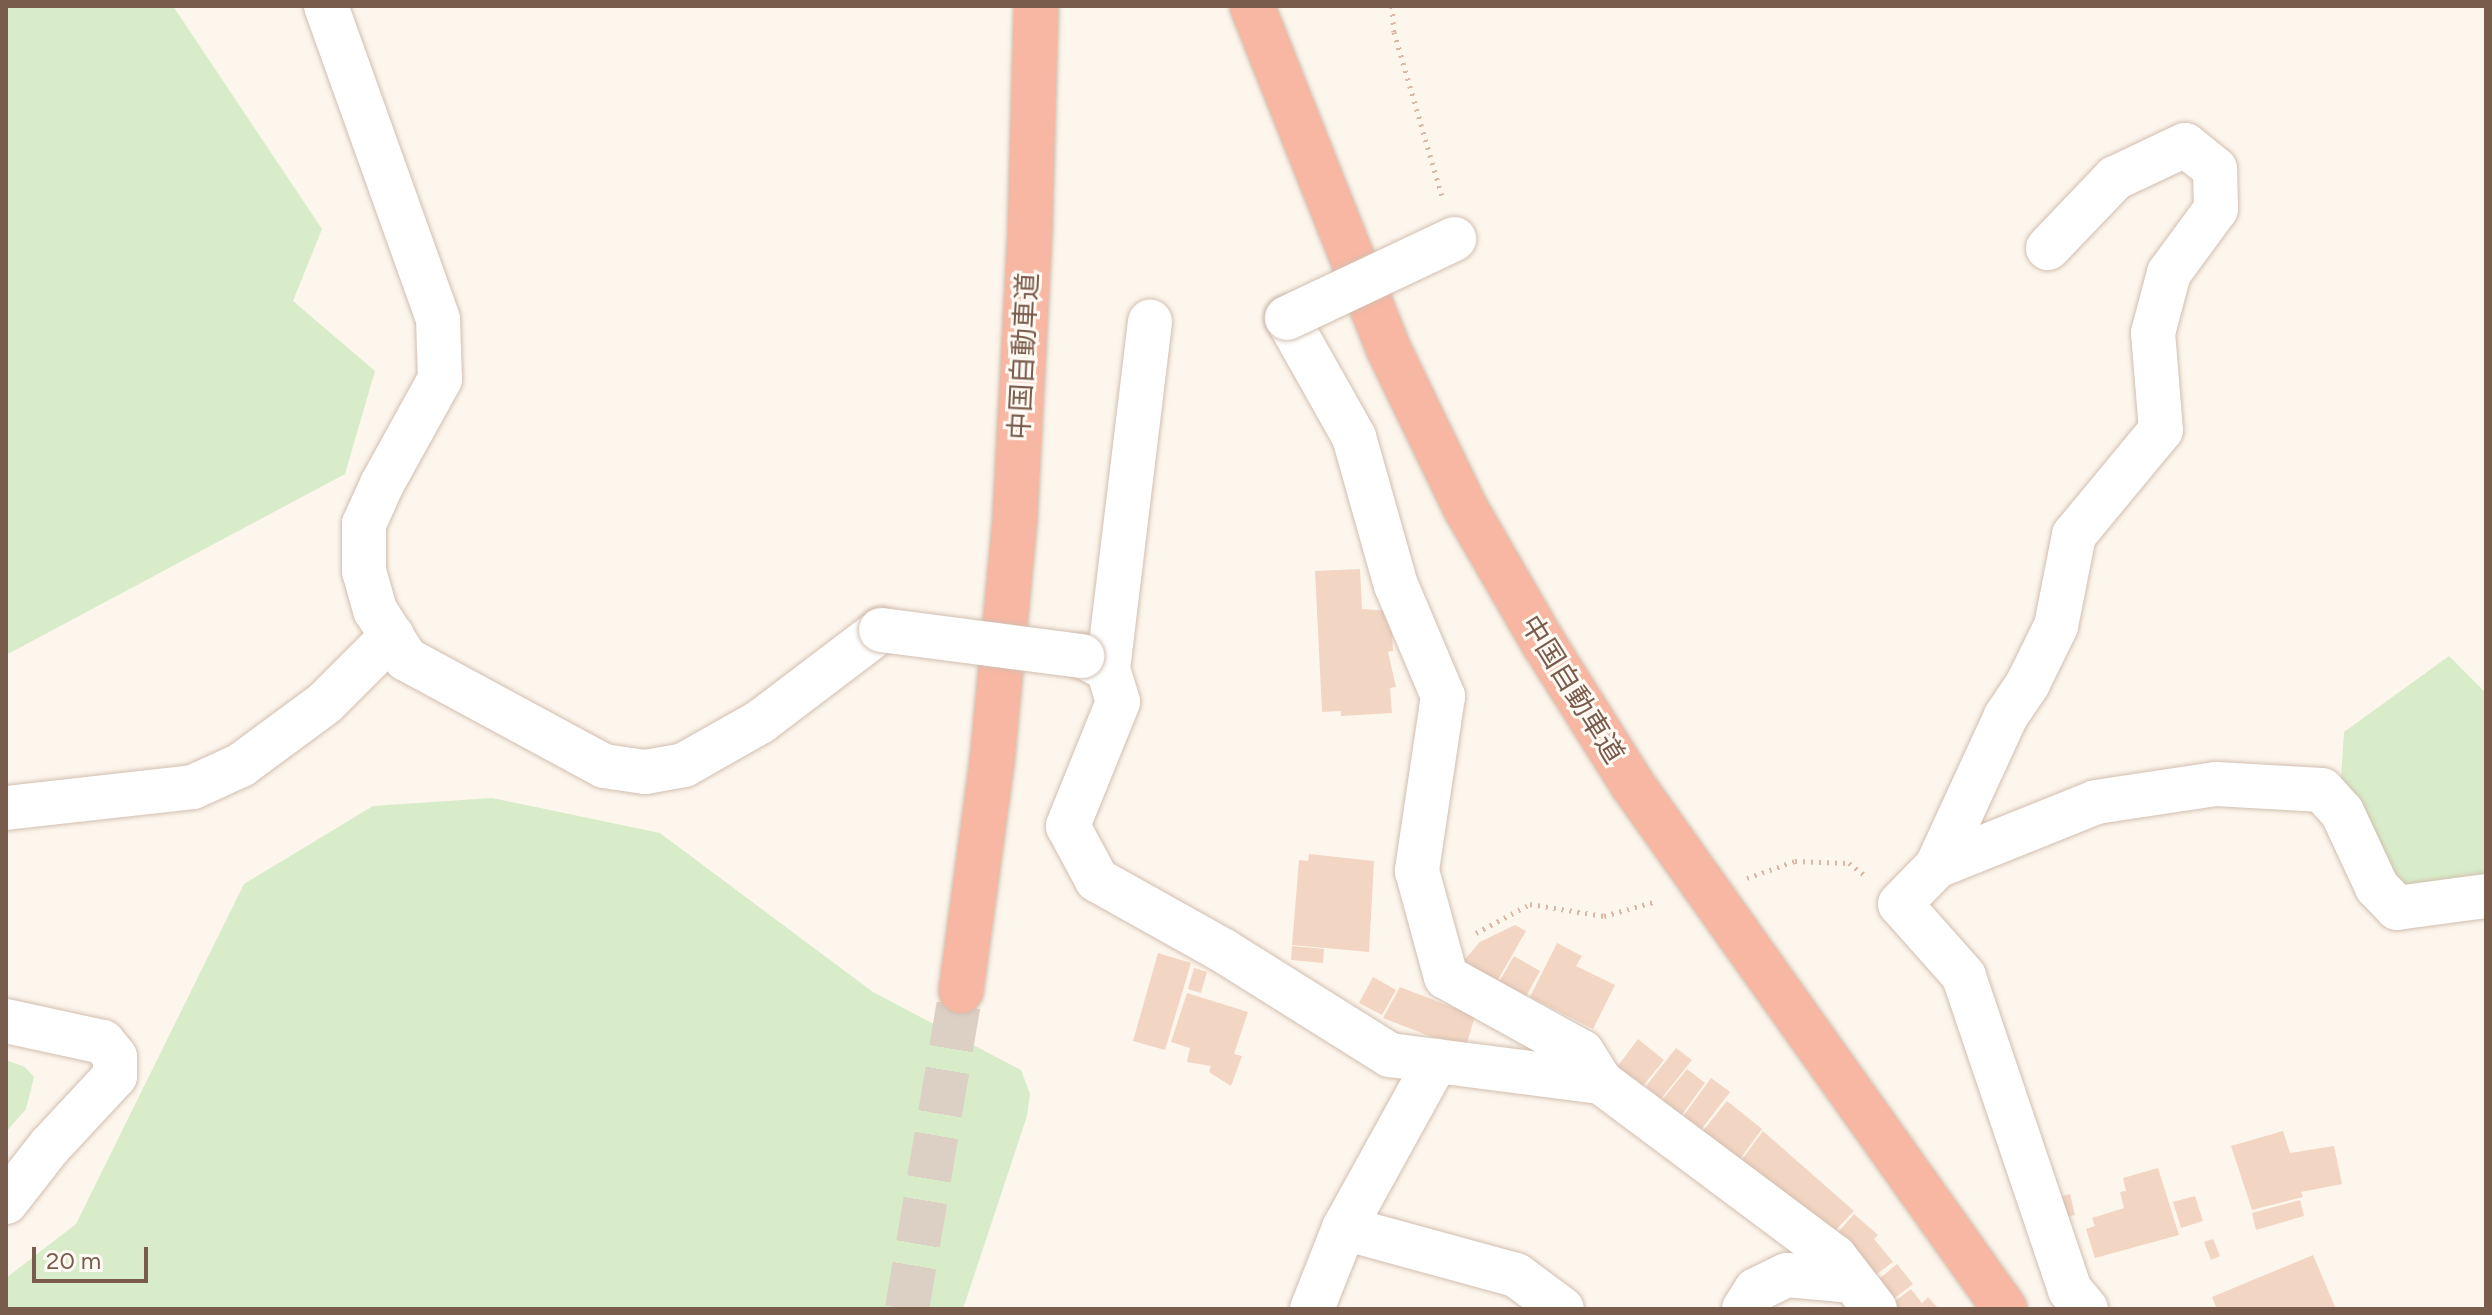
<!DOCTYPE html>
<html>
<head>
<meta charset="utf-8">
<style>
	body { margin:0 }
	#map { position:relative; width:2492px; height:1315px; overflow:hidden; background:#fdf6ec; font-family:Figtree,"Noto Sans JP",sans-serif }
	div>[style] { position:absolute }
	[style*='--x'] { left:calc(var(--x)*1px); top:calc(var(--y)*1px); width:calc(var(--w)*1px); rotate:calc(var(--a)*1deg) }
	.green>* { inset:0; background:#d8ecc9 }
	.building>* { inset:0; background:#f3d5c3 }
	.highway-tunnel>* { height:44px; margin-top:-22px; transform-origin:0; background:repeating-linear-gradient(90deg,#dcd0c4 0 44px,transparent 0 66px) }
	.path>* { height:5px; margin-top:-2.5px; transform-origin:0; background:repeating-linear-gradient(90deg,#d9b8a5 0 2px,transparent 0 8px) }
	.roads { filter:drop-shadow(0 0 2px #d1beb0) drop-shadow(0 0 2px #d1beb0) }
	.minor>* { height:44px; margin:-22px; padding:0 22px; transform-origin:22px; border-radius:22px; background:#fff }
	.highway>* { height:44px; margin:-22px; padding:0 22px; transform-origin:22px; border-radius:22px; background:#f7b7a3 }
	.bridges { filter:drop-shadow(0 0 2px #d1beb0) drop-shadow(0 0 2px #d1beb0) }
	.minor-bridge>* { height:44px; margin:-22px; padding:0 22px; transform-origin:22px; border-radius:22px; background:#fff }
	span { translate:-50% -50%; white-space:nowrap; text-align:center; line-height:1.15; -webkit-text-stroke:6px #fffaf3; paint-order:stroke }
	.street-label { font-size:28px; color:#7a5c4d }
	.frame { position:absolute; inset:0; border:8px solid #7a5c4d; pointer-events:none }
	.scale { position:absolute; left:32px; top:1247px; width:116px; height:36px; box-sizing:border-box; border:4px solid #7a5c4d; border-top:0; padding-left:10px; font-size:24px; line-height:28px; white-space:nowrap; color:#7a5c4d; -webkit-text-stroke:6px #fffaf3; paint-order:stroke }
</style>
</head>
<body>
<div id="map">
	<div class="green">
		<i style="clip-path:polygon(6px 6px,173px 6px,322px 229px,293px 301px,375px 371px,345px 474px,6px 655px)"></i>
		<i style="clip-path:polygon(2449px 656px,2486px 693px,2486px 875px,2422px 900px,2370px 865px,2340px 793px,2344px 732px)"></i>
		<i style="clip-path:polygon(492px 798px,660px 833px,873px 992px,1021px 1070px,1030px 1094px,1027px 1116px,963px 1309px,6px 1309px,6px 1278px,76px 1224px,244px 884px,373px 806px)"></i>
		<i style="clip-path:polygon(6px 1060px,25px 1067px,34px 1077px,26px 1109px,6px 1132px)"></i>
	</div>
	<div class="building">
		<i style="clip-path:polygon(1360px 569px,1362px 609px,1391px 611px,1393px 651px,1388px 652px,1396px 687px,1390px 688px,1392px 713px,1341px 716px,1341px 711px,1322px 712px,1315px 571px)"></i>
		<i style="clip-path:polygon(1309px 854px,1374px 861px,1369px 952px,1292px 945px,1299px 860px,1308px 861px)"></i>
		<i style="clip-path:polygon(1515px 925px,1526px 931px,1492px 990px,1459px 966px,1480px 942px)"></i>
		<i style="clip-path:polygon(1557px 943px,1582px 956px,1576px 966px,1615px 985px,1593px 1029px,1530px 997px)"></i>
		<i style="clip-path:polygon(1292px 946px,1324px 949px,1323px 963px,1291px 960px)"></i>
		<i style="clip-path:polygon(1158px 953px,1191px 963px,1165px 1050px,1133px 1041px)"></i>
		<i style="clip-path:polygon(1514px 956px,1540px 971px,1519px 1009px,1492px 994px)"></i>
		<i style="clip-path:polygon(1194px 968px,1207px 972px,1201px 993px,1188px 989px)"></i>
		<i style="clip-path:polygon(1373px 977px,1396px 990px,1382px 1015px,1359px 1003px)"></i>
		<i style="clip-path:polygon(1400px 987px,1475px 1016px,1467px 1043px,1437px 1039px,1383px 1018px)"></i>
		<i style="clip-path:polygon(1187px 993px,1248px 1012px,1234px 1054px,1242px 1056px,1231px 1086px,1209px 1072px,1211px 1066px,1187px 1062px,1190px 1048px,1171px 1042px)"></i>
		<i style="clip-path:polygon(1638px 1039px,1664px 1060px,1643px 1086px,1617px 1067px)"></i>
		<i style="clip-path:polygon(1676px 1048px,1692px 1060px,1661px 1099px,1646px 1086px)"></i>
		<i style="clip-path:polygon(1687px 1069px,1705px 1083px,1678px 1120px,1658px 1105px)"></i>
		<i style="clip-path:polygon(1711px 1078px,1730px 1092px,1697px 1135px,1679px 1122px)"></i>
		<i style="clip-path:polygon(1727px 1101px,1762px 1129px,1735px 1166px,1698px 1137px)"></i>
		<i style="clip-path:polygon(1763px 1131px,1854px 1211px,1830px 1236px,1737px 1166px)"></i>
		<i style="clip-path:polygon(2283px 1131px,2290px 1153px,2334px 1146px,2342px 1184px,2301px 1192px,2303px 1197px,2252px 1210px,2231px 1146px)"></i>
		<i style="clip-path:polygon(2158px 1168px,2179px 1235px,2095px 1258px,2086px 1229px,2095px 1226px,2092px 1218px,2124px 1208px,2120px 1192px,2126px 1191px,2123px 1178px)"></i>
		<i style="clip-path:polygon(2070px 1194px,2075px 1215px,2063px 1218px,2057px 1198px)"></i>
		<i style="clip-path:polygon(2195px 1196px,2203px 1221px,2181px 1228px,2173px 1202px)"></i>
		<i style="clip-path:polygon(2300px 1200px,2304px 1216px,2256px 1230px,2252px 1213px)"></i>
		<i style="clip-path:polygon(1854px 1214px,1878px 1235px,1874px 1239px,1893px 1262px,1874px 1276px,1831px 1240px)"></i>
		<i style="clip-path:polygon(2213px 1239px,2220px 1256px,2211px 1260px,2204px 1242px)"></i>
		<i style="clip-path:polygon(2313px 1255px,2336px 1309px,2217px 1309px,2212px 1297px)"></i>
		<i style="clip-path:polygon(1897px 1264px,1913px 1284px,1888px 1303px,1873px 1284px)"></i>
		<i style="clip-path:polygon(1911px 1289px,1922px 1303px,1928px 1297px,1939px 1309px,1893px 1309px,1890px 1305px)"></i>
	</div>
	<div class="highway-tunnel">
		<i style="--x:907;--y:1309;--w:323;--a:-80.4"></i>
	</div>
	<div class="path">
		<i style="--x:1392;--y:6;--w:26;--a:86"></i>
		<i style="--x:1394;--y:32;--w:175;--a:73.7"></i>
		<i style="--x:1747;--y:878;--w:51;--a:-19.5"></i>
		<i style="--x:1795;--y:861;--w:54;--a:2.1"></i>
		<i style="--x:1849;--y:863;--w:24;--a:38"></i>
		<i style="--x:1476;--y:933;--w:61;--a:-28.2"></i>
		<i style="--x:1530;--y:904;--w:75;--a:9.2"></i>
		<i style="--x:1604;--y:916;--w:55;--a:-15.8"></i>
	</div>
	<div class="roads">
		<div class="minor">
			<i style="--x:326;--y:6;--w:332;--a:70.3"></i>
			<i style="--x:438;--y:319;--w:60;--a:88.1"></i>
			<i style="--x:440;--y:379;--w:120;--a:118.9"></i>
			<i style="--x:382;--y:484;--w:44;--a:114.2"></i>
			<i style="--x:364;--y:524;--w:47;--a:90"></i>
			<i style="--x:364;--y:571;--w:41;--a:74.2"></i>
			<i style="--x:375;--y:610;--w:58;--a:57.7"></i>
			<i style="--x:406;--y:659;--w:225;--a:28.4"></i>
			<i style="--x:604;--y:766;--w:41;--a:8.3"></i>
			<i style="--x:645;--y:772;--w:40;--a:-10"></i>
			<i style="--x:684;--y:765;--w:87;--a:-29.5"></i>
			<i style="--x:760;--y:722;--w:152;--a:-37.2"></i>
			<i style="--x:1287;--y:318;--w:137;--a:60.6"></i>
			<i style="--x:1354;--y:437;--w:154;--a:74.2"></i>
			<i style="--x:1396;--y:585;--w:121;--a:67.1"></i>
			<i style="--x:1443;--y:696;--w:177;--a:98.5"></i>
			<i style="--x:1417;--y:871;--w:110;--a:74.7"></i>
			<i style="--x:1446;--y:977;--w:155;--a:28.9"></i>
			<i style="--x:1582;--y:1052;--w:36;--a:58"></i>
			<i style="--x:1082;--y:656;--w:29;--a:27"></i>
			<i style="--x:1108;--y:669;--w:34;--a:73"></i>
			<i style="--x:1118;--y:702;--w:134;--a:112"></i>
			<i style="--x:1068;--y:826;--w:61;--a:61.8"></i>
			<i style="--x:1097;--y:880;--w:145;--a:29.2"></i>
			<i style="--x:1224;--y:951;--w:196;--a:32.1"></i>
			<i style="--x:1390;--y:1055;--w:213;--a:7.3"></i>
			<i style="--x:1601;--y:1082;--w:291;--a:36.8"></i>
			<i style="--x:1834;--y:1256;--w:67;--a:52.3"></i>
			<i style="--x:1108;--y:669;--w:350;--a:-83.1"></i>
			<i style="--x:6;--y:808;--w:188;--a:-6.4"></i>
			<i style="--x:193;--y:787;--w:53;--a:-24.6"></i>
			<i style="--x:241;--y:765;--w:104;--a:-36.4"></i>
			<i style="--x:325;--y:703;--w:95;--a:-45"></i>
			<i style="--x:1937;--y:866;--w:165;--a:-65.3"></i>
			<i style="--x:2006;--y:716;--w:40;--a:-56"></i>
			<i style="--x:2028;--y:683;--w:64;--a:-63.8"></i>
			<i style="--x:2056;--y:626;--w:93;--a:-78.8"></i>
			<i style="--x:2074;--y:535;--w:136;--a:-50.4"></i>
			<i style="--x:2161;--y:430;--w:97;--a:-94.7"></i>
			<i style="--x:2153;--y:333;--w:62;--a:-75.1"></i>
			<i style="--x:2169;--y:273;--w:79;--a:-53.7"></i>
			<i style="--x:2216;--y:209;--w:40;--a:-91.4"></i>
			<i style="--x:2215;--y:169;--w:38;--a:-141"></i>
			<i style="--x:2185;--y:145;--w:77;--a:154.8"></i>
			<i style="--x:2115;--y:178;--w:97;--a:133.7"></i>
			<i style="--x:6;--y:1021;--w:99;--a:12.2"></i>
			<i style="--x:103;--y:1042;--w:19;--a:51"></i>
			<i style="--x:115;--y:1057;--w:19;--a:90"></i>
			<i style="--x:115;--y:1076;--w:97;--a:132.9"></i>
			<i style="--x:49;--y:1147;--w:70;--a:128"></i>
			<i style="--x:1344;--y:1228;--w:178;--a:15.3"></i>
			<i style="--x:1516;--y:1275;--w:57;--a:36.5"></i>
			<i style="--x:1312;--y:1309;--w:87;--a:-68.4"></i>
			<i style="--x:1344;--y:1228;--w:191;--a:-61.1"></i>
			<i style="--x:1744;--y:1309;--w:22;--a:-58"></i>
			<i style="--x:1756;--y:1290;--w:34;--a:-26"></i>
			<i style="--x:1787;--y:1275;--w:66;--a:5.2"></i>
			<i style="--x:2086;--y:1309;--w:25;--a:-130"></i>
			<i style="--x:2070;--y:1290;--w:331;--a:-108.7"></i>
			<i style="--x:1964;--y:976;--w:96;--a:-131.6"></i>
			<i style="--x:1900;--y:904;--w:53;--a:-45.8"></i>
			<i style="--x:1937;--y:866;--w:171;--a:-21.9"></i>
			<i style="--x:2096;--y:802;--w:121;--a:-8.5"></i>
			<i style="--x:2216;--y:784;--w:106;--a:3.2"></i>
			<i style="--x:2322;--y:790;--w:30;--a:48"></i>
			<i style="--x:2342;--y:812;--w:83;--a:65"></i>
			<i style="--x:2377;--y:887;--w:29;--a:46"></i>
			<i style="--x:2397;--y:908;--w:90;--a:-7.7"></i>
		</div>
		<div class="highway">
			<i style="--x:1252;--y:6;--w:368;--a:68.3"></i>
			<i style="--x:1388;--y:348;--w:179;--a:64.2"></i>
			<i style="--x:1466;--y:509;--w:156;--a:60"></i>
			<i style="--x:1544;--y:644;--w:165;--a:57.8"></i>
			<i style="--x:1632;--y:784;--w:644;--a:54.61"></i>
			<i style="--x:961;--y:991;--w:231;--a:-82.3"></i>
			<i style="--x:992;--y:762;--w:246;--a:-84.6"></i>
			<i style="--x:1015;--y:517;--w:291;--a:-87"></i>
			<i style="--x:1030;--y:226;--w:220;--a:-88.4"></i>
		</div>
	</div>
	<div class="bridges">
		<div class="minor-bridge">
			<i style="--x:1287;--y:318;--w:185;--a:-25.3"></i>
			<i style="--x:881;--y:630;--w:203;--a:7.4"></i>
		</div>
	</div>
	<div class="street-label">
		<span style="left:1023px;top:356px;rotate:-87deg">中国自動車道</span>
		<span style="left:1573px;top:689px;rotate:58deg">中国自動車道</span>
	</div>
	<div class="frame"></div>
	<div class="scale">20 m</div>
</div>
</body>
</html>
